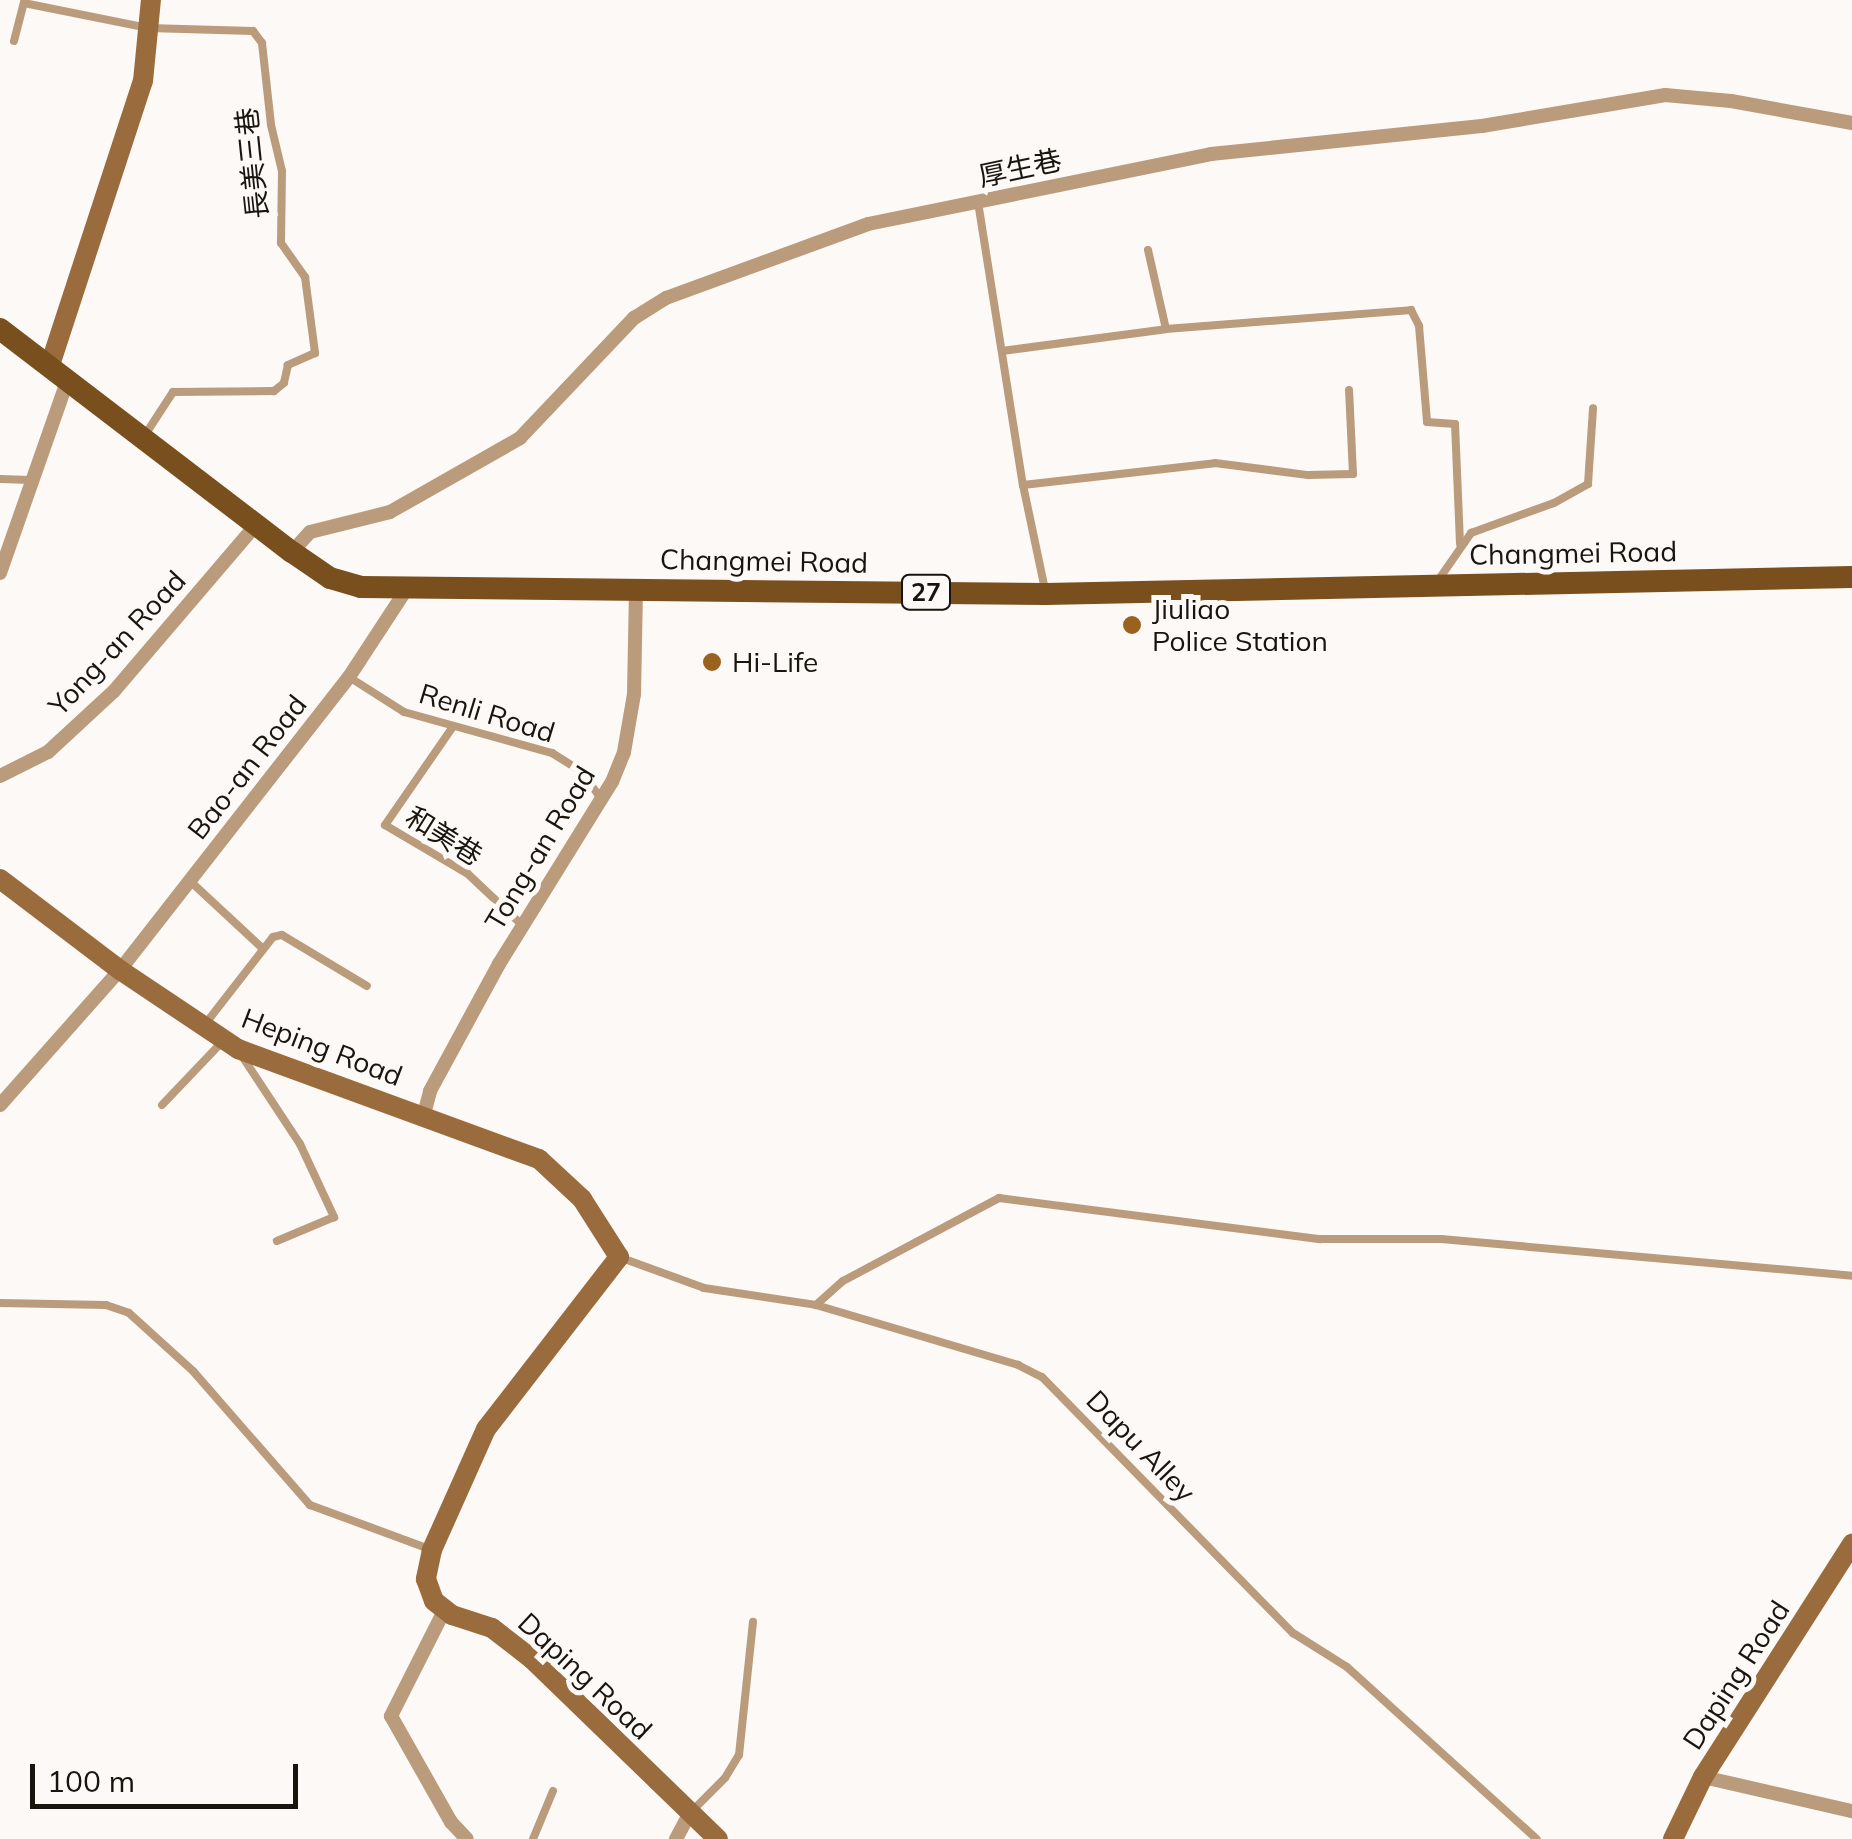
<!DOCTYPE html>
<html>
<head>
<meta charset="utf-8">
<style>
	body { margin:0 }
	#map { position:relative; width:1852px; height:1839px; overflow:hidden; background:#fdf9f6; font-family:Mulish,"Noto Sans TC",sans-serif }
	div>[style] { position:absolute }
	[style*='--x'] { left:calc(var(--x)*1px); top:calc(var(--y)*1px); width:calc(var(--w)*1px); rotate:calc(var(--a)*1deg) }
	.lane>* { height:8px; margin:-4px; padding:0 4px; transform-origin:4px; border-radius:4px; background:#ba9b7c }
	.street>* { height:14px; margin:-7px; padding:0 7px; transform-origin:7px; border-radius:7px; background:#ba9b7c }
	.secondary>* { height:20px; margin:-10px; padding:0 10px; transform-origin:10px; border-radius:10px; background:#9a6c3d }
	.primary>* { height:22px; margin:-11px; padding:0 11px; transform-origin:11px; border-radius:11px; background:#7a4f1e }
	.dots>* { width:28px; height:28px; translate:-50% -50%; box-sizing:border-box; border:5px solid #fdf9f6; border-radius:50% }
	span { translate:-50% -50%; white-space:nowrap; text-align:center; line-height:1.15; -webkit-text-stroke:10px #fdf9f6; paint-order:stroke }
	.shield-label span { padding:2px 8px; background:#fdf9f6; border:2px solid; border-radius:8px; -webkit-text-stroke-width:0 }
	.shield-label { font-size:25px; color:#19140e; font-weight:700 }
	.street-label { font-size:28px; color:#19140e }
	.poi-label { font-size:28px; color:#19140e }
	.left { translate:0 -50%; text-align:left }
	.scale { position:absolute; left:30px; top:1764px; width:268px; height:45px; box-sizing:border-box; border:5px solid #19140e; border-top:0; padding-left:12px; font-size:30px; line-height:35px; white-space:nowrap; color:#19140e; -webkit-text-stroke:8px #fdf9f6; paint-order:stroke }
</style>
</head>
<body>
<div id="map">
	<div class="lane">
		<i style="--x:24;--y:3;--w:126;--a:11.4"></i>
		<i style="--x:148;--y:28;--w:105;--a:1.6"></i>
		<i style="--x:253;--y:31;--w:15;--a:53"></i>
		<i style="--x:262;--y:43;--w:82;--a:83.7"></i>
		<i style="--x:271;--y:125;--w:47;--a:76.6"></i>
		<i style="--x:282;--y:171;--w:72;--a:90.8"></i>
		<i style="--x:281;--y:243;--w:42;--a:54.8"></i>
		<i style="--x:305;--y:277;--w:77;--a:82.5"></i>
		<i style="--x:315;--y:353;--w:30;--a:156"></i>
		<i style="--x:288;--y:365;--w:18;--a:103"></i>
		<i style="--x:284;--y:383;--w:13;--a:141"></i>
		<i style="--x:274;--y:391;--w:101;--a:179.4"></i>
		<i style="--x:173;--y:392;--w:51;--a:123.1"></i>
		<i style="--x:14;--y:41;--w:40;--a:-75.6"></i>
		<i style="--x:978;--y:202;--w:287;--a:81"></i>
		<i style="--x:1023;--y:485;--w:106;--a:78.1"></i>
		<i style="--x:1148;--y:250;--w:81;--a:77.2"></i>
		<i style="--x:1002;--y:351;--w:165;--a:-7.6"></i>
		<i style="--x:1166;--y:329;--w:246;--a:-4.4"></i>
		<i style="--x:1411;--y:310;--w:18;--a:63"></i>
		<i style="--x:1419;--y:326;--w:96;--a:85.2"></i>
		<i style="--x:1427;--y:422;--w:28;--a:4"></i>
		<i style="--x:1455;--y:424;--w:120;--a:87.6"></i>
		<i style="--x:0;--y:479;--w:31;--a:2"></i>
		<i style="--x:1023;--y:485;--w:193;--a:-6.5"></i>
		<i style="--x:1215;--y:463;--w:94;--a:7.4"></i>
		<i style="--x:1308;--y:475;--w:45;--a:-1.3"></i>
		<i style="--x:1353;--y:474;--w:84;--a:-92.7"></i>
		<i style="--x:1437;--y:582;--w:60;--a:-55.2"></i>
		<i style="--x:1471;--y:533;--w:88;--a:-19.9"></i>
		<i style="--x:1554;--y:503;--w:39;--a:-29"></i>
		<i style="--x:1588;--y:484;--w:76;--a:-86.2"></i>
		<i style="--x:349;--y:677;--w:65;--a:32.5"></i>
		<i style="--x:404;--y:712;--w:154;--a:15.5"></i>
		<i style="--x:552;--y:753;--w:34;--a:32"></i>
		<i style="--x:581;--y:771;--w:36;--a:54"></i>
		<i style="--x:452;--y:728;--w:118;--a:124.6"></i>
		<i style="--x:385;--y:825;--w:96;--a:30.6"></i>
		<i style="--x:468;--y:874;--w:76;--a:43.4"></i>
		<i style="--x:190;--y:881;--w:98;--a:42.9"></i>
		<i style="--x:206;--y:1023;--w:109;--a:-52.1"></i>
		<i style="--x:273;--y:937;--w:9;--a:-13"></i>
		<i style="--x:282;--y:935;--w:99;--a:31"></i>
		<i style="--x:240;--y:1053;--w:109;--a:56.6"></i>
		<i style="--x:300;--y:1144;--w:81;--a:65"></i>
		<i style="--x:334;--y:1217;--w:62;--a:157.2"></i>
		<i style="--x:162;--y:1105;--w:88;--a:-46.4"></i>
		<i style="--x:619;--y:1257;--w:90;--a:20"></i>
		<i style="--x:704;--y:1288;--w:113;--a:8.6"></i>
		<i style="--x:816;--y:1305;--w:211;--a:16.5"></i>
		<i style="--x:1018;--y:1365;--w:27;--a:27"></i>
		<i style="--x:1042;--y:1377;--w:359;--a:45.6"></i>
		<i style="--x:1293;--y:1633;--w:64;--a:32.2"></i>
		<i style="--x:1347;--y:1667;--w:256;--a:42.2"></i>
		<i style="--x:0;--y:1303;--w:106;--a:1.1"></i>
		<i style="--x:106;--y:1305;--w:24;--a:19"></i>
		<i style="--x:129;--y:1313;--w:86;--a:42.2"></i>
		<i style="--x:193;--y:1371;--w:178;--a:48.9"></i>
		<i style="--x:310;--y:1505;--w:130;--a:20.2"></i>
		<i style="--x:816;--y:1305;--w:36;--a:-42"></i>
		<i style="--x:843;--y:1281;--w:177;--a:-28"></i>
		<i style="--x:999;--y:1198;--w:324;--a:7.3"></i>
		<i style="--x:1320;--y:1239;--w:121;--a:0"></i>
		<i style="--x:1441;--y:1239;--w:413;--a:5.1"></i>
		<i style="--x:693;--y:1810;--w:45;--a:-45"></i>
		<i style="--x:725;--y:1778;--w:27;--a:-59"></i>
		<i style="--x:739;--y:1755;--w:134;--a:-84"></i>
		<i style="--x:533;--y:1839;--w:52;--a:-67.4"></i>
	</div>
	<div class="street">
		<i style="--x:292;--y:552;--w:27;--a:-48"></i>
		<i style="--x:310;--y:532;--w:82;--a:-14"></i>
		<i style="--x:390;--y:512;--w:150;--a:-29.6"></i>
		<i style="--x:520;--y:438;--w:166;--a:-46.5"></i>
		<i style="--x:634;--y:318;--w:38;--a:-32"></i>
		<i style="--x:666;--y:298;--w:215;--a:-20.1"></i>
		<i style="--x:868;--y:224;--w:350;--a:-11.5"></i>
		<i style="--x:1211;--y:154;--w:272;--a:-5.9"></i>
		<i style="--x:1482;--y:126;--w:186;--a:-9.6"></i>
		<i style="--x:1665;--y:95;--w:66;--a:5.2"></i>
		<i style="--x:1731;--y:101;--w:123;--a:10.3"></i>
		<i style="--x:0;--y:573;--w:206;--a:-70.7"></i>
		<i style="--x:0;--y:776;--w:54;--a:-26.6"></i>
		<i style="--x:48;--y:752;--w:90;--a:-42.7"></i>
		<i style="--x:114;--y:691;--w:217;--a:-49.5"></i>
		<i style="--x:0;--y:1105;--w:181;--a:-48.4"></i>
		<i style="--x:120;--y:970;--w:372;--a:-52"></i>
		<i style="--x:349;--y:677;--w:104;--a:-56.8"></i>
		<i style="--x:424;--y:1114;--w:24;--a:-75"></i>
		<i style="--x:430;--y:1091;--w:145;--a:-61.5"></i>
		<i style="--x:499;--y:964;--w:214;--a:-58.2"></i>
		<i style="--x:612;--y:782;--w:32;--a:-68"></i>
		<i style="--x:624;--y:752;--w:59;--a:-80.2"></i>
		<i style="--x:634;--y:694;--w:104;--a:-88.9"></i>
		<i style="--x:445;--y:1609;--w:120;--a:116.8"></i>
		<i style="--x:391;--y:1716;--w:122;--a:60.5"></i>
		<i style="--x:451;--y:1822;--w:23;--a:47"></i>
		<i style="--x:1703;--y:1777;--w:153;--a:12.9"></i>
		<i style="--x:676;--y:1839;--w:30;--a:-62"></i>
	</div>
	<div class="secondary">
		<i style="--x:50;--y:365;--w:299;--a:-71.9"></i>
		<i style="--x:143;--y:81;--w:81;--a:-84.4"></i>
		<i style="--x:0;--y:879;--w:151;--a:37.2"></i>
		<i style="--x:120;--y:970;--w:142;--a:33.8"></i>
		<i style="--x:238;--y:1049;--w:320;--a:20.1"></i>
		<i style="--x:539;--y:1159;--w:59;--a:42.9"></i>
		<i style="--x:582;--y:1199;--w:69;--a:57.5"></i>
		<i style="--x:619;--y:1257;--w:217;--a:127.7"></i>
		<i style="--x:486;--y:1429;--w:133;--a:114.1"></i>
		<i style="--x:432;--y:1550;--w:30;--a:102"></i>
		<i style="--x:426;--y:1579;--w:23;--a:70"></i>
		<i style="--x:434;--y:1601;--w:23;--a:38"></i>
		<i style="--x:452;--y:1615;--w:42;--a:18"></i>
		<i style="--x:492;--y:1628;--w:51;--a:37.8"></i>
		<i style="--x:532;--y:1659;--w:259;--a:44.1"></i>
		<i style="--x:1673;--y:1839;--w:69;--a:-64.2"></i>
		<i style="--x:1703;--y:1777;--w:277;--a:-57.4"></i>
	</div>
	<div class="primary">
		<i style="--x:0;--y:329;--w:367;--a:37.4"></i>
		<i style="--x:292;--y:552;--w:46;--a:34.4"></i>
		<i style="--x:330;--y:578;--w:32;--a:16"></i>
		<i style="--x:361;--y:587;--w:685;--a:0.59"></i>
		<i style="--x:1046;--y:594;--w:806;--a:-1.21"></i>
	</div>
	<div class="dots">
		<i style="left:1132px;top:625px;background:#9b621f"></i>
		<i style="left:712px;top:662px;background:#9b621f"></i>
	</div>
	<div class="shield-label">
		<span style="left:926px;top:592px">27</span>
	</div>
	<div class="street-label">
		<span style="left:252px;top:163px;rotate:-96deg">長美三巷</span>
		<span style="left:1020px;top:168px;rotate:-12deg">厚生巷</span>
		<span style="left:1573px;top:553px;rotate:-1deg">Changmei Road</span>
		<span style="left:764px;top:561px;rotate:1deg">Changmei Road</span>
		<span style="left:117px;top:643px;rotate:-47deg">Yong-an Road</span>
		<span style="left:487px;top:713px;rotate:17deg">Renli Road</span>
		<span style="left:247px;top:767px;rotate:-52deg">Bao-an Road</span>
		<span style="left:444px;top:836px;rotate:32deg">和美巷</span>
		<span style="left:540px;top:848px;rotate:-59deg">Tong-an Road</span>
		<span style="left:322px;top:1047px;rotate:21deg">Heping Road</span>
		<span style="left:1141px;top:1446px;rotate:46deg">Dapu Alley</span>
		<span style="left:1736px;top:1675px;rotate:-57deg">Daping Road</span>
		<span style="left:585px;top:1676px;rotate:43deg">Daping Road</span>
	</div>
	<div class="poi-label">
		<span class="left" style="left:1152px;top:625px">Jiuliao<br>Police Station</span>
		<span class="left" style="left:732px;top:662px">Hi-Life</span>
	</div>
	<div class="scale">100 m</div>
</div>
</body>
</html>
